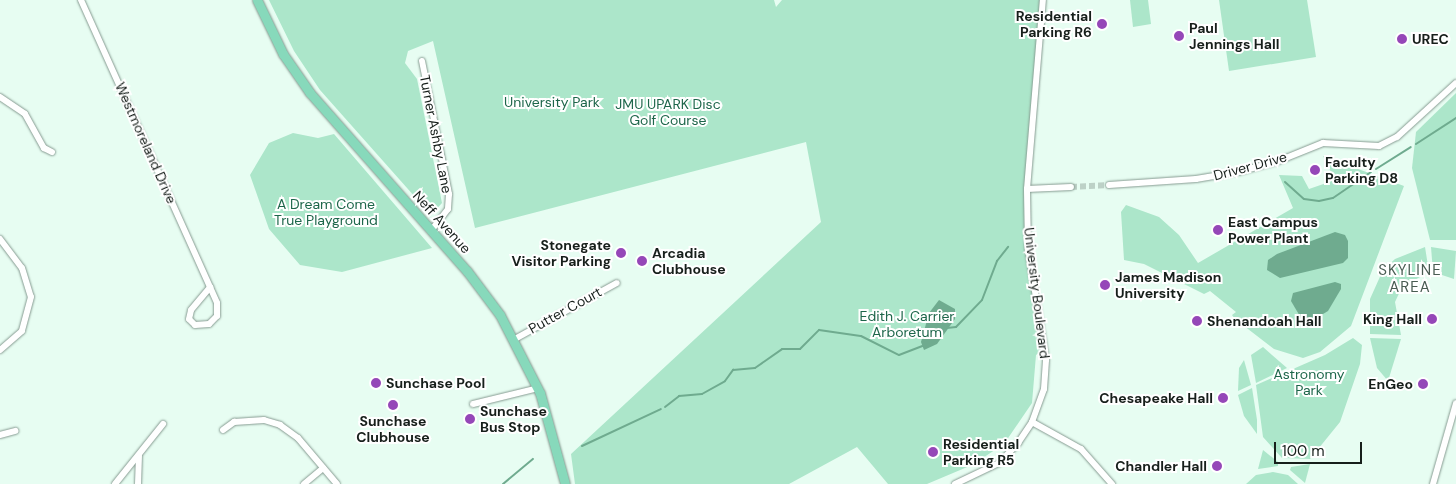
<!DOCTYPE html>
<html>
<head>
<meta charset="utf-8">
<style>
	body { margin:0 }
	#map { position:relative; width:1456px; height:484px; overflow:hidden; background:#e7fdf2; font-family:"DM Sans",sans-serif }
	div>[style] { position:absolute }
	[style*='--x'] { left:calc(var(--x)*1px); top:calc(var(--y)*1px); width:calc(var(--w)*1px); rotate:calc(var(--a)*1deg) }
	.green>* { inset:0; background:#ace6ca }
	.water>* { inset:0; background:#6fab8f }
	.stream>* { height:2px; margin:-1px; padding:0 1px; transform-origin:1px; border-radius:1px; background:#6fab8f }
	.minor-tunnel>* { height:6px; margin-top:-3px; transform-origin:0; background:repeating-linear-gradient(90deg,#bdd1c7 0 6px,transparent 0 9px) }
	.roads { filter:drop-shadow(0 0 1px #869b91) drop-shadow(0 0 1px #869b91) }
	.minor>* { height:6px; margin:-3px; padding:0 3px; transform-origin:3px; border-radius:3px; background:#fff }
	.major>* { height:9px; margin:-4.5px; padding:0 4.5px; transform-origin:4.5px; border-radius:4.5px; background:#87d9bb }
	.dots>* { width:14px; height:14px; translate:-50% -50%; box-sizing:border-box; border:2px solid #fff; border-radius:50% }
	span { translate:-50% -50%; white-space:nowrap; text-align:center; line-height:1.15; -webkit-text-stroke:4px #fff; paint-order:stroke }
	.poi-label { font-size:14px; color:#171f1b; font-weight:700 }
	.right { translate:-100% -50%; text-align:right }
	.left { translate:0 -50%; text-align:left }
	.park-label { font-size:14px; color:#1d664a }
	.street-label { font-size:14px; color:#171f1b }
	.neighbourhood-label { font-size:15px; color:#495c52; letter-spacing:1px }
	.scale { position:absolute; left:1274px; top:442px; width:88px; height:22px; box-sizing:border-box; border:2px solid #171f1b; border-top:0; padding-left:6px; font-size:15px; line-height:18px; white-space:nowrap; color:#171f1b; -webkit-text-stroke:4px #fff; paint-order:stroke }
</style>
</head>
<body>
<div id="map">
	<div class="green">
		<i style="clip-path:polygon(269px 0,774px 0,776px 7px,782px 0,1043px 0,1027px 189px,1028px 248px,1045px 348px,1036px 355px,1032px 403px,1004px 444px,972px 465px,927px 484px,888px 484px,857px 447px,789px 484px,575px 484px,571px 454px,821px 222px,806px 142px,475px 228px,433px 41px,408px 51px,405px 63px,417px 79px,442px 203px,431px 215px,320px 90px,294px 51px)"></i>
		<i style="clip-path:polygon(1130px 0,1148px 0,1151px 24px,1133px 27px)"></i>
		<i style="clip-path:polygon(1219px 0,1307px 0,1316px 57px,1229px 71px)"></i>
		<i style="clip-path:polygon(1456px 93px,1456px 240px,1430px 240px,1412px 168px,1416px 132px)"></i>
		<i style="clip-path:polygon(293px 133px,318px 138px,334px 134px,432px 248px,342px 272px,300px 265px,269px 229px,250px 175px,269px 143px)"></i>
		<i style="clip-path:polygon(1323px 156px,1404px 186px,1351px 326px,1320px 352px,1303px 358px,1274px 349px,1235px 319px,1232px 315px,1236px 312px,1210px 291px,1204px 294px,1144px 264px,1124px 260px,1121px 212px,1126px 205px,1159px 217px,1179px 235px,1198px 263px,1293px 208px,1279px 175px,1302px 176px,1309px 189px,1335px 180px)"></i>
		<i style="clip-path:polygon(1425px 247px,1429px 272px,1402px 287px,1395px 302px,1401px 335px,1370px 334px,1370px 299px,1383px 270px,1395px 259px)"></i>
		<i style="clip-path:polygon(1431px 247px,1456px 251px,1454px 279px,1433px 272px)"></i>
		<i style="clip-path:polygon(1353px 338px,1362px 345px,1360px 364px,1340px 422px,1310px 459px,1282px 458px,1263px 437px,1256px 385px,1325px 355px)"></i>
		<i style="clip-path:polygon(1370px 338px,1401px 339px,1388px 381px,1377px 368px)"></i>
		<i style="clip-path:polygon(1263px 347px,1287px 368px,1256px 383px,1251px 355px)"></i>
		<i style="clip-path:polygon(1244px 360px,1251px 385px,1238px 391px,1239px 368px)"></i>
		<i style="clip-path:polygon(1252px 388px,1257px 420px,1257px 434px,1244px 416px,1238px 395px)"></i>
		<i style="clip-path:polygon(1263px 450px,1278px 462px,1278px 466px,1258px 469px)"></i>
		<i style="clip-path:polygon(1310px 464px,1305px 483px,1290px 470px,1291px 467px)"></i>
		<i style="clip-path:polygon(1273px 472px,1288px 475px,1298px 484px,1246px 484px,1256px 475px)"></i>
	</div>
	<div class="water">
		<i style="clip-path:polygon(1335px 232px,1345px 235px,1348px 241px,1348px 258px,1343px 263px,1280px 278px,1267px 270px,1268px 260px,1277px 254px)"></i>
		<i style="clip-path:polygon(1335px 282px,1341px 284px,1341px 289px,1328px 311px,1313px 320px,1301px 318px,1291px 301px,1293px 293px)"></i>
		<i style="clip-path:polygon(939px 300px,955px 309px,955px 319px,937px 344px,924px 350px,921px 342px,929px 313px)"></i>
	</div>
	<div class="stream">
		<i style="--x:1416;--y:144;--w:48;--a:-33"></i>
		<i style="--x:1376;--y:169;--w:41;--a:-32.2"></i>
		<i style="--x:1285;--y:182;--w:25;--a:42"></i>
		<i style="--x:1304;--y:199;--w:15;--a:8"></i>
		<i style="--x:1319;--y:201;--w:14;--a:-12"></i>
		<i style="--x:1333;--y:198;--w:46;--a:-34.4"></i>
		<i style="--x:947;--y:328;--w:9;--a:-6"></i>
		<i style="--x:956;--y:327;--w:37;--a:-46"></i>
		<i style="--x:982;--y:300;--w:42;--a:-69"></i>
		<i style="--x:997;--y:261;--w:18;--a:-52"></i>
		<i style="--x:665;--y:407;--w:18;--a:-38"></i>
		<i style="--x:679;--y:396;--w:23;--a:-5"></i>
		<i style="--x:702;--y:394;--w:26;--a:-29"></i>
		<i style="--x:725;--y:381;--w:14;--a:-54"></i>
		<i style="--x:733;--y:370;--w:22;--a:-5"></i>
		<i style="--x:755;--y:368;--w:33;--a:-35"></i>
		<i style="--x:782;--y:349;--w:18;--a:0"></i>
		<i style="--x:800;--y:349;--w:27;--a:-45"></i>
		<i style="--x:819;--y:330;--w:42;--a:8.1"></i>
		<i style="--x:861;--y:336;--w:42;--a:26.6"></i>
		<i style="--x:899;--y:355;--w:25;--a:-21"></i>
		<i style="--x:582;--y:446;--w:87;--a:-25.1"></i>
		<i style="--x:503;--y:484;--w:39;--a:-40"></i>
	</div>
	<div class="minor-tunnel">
		<i style="--x:1071;--y:187;--w:38;--a:-3"></i>
	</div>
	<div class="roads">
		<div class="minor">
			<i style="--x:81;--y:0;--w:315;--a:65.8"></i>
			<i style="--x:422;--y:61;--w:136;--a:78.5"></i>
			<i style="--x:449;--y:194;--w:15;--a:94"></i>
			<i style="--x:448;--y:209;--w:28;--a:128"></i>
			<i style="--x:0;--y:97;--w:30;--a:34"></i>
			<i style="--x:25;--y:114;--w:39;--a:61"></i>
			<i style="--x:44;--y:148;--w:9;--a:27"></i>
			<i style="--x:1109;--y:185;--w:87;--a:-3.9"></i>
			<i style="--x:1196;--y:179;--w:43;--a:-9.5"></i>
			<i style="--x:1238;--y:172;--w:39;--a:-15"></i>
			<i style="--x:1276;--y:162;--w:51;--a:-22"></i>
			<i style="--x:1323;--y:143;--w:56;--a:3.1"></i>
			<i style="--x:1379;--y:146;--w:20;--a:-27"></i>
			<i style="--x:1397;--y:137;--w:80;--a:-42.5"></i>
			<i style="--x:1027;--y:189;--w:44;--a:-2.6"></i>
			<i style="--x:0;--y:239;--w:36;--a:53"></i>
			<i style="--x:22;--y:268;--w:30;--a:73"></i>
			<i style="--x:31;--y:297;--w:35;--a:105"></i>
			<i style="--x:22;--y:331;--w:29;--a:139"></i>
			<i style="--x:210;--y:287;--w:17;--a:66"></i>
			<i style="--x:217;--y:303;--w:13;--a:90"></i>
			<i style="--x:217;--y:316;--w:11;--a:135"></i>
			<i style="--x:209;--y:324;--w:14;--a:176"></i>
			<i style="--x:195;--y:325;--w:8;--a:-135"></i>
			<i style="--x:189;--y:319;--w:9;--a:-77"></i>
			<i style="--x:191;--y:310;--w:30;--a:-50"></i>
			<i style="--x:515;--y:339;--w:116;--a:-28.8"></i>
			<i style="--x:473;--y:404;--w:67;--a:-13.8"></i>
			<i style="--x:1032;--y:422;--w:56;--a:28.9"></i>
			<i style="--x:1081;--y:449;--w:47;--a:48.5"></i>
			<i style="--x:223;--y:430;--w:14;--a:-36"></i>
			<i style="--x:234;--y:422;--w:30;--a:-4"></i>
			<i style="--x:264;--y:420;--w:17;--a:17"></i>
			<i style="--x:280;--y:425;--w:22;--a:36"></i>
			<i style="--x:298;--y:438;--w:60;--a:49.7"></i>
			<i style="--x:0;--y:435;--w:16;--a:-15"></i>
			<i style="--x:115;--y:484;--w:77;--a:-51.3"></i>
			<i style="--x:138;--y:484;--w:28;--a:-88"></i>
			<i style="--x:304;--y:484;--w:25;--a:-40"></i>
			<i style="--x:955;--y:484;--w:49;--a:-25.5"></i>
			<i style="--x:999;--y:463;--w:28;--a:-46"></i>
			<i style="--x:1018;--y:443;--w:25;--a:-56"></i>
			<i style="--x:1032;--y:422;--w:35;--a:-70"></i>
			<i style="--x:1044;--y:389;--w:29;--a:-86"></i>
			<i style="--x:1046;--y:360;--w:113;--a:-99.1"></i>
			<i style="--x:1028;--y:248;--w:59;--a:-91"></i>
			<i style="--x:1027;--y:189;--w:190;--a:-85.2"></i>
			<i style="--x:1433;--y:484;--w:84;--a:-74.1"></i>
		</div>
		<div class="major">
			<i style="--x:257;--y:0;--w:60;--a:64.3"></i>
			<i style="--x:283;--y:54;--w:47;--a:55.3"></i>
			<i style="--x:310;--y:93;--w:237;--a:48.6"></i>
			<i style="--x:467;--y:271;--w:55;--a:53.1"></i>
			<i style="--x:500;--y:315;--w:88;--a:62.9"></i>
			<i style="--x:540;--y:393;--w:94;--a:74.6"></i>
		</div>
	</div>
	<div class="dots">
		<i style="left:1102px;top:24px;background:#9547b8"></i>
		<i style="left:1179px;top:36px;background:#9547b8"></i>
		<i style="left:1402px;top:39px;background:#9547b8"></i>
		<i style="left:1315px;top:170px;background:#9547b8"></i>
		<i style="left:1218px;top:230px;background:#9547b8"></i>
		<i style="left:621px;top:253px;background:#9547b8"></i>
		<i style="left:642px;top:261px;background:#9547b8"></i>
		<i style="left:1105px;top:285px;background:#9547b8"></i>
		<i style="left:1432px;top:319px;background:#9547b8"></i>
		<i style="left:1197px;top:321px;background:#9547b8"></i>
		<i style="left:376px;top:383px;background:#9547b8"></i>
		<i style="left:1423px;top:384px;background:#9547b8"></i>
		<i style="left:1223px;top:398px;background:#9547b8"></i>
		<i style="left:393px;top:405px;background:#9547b8"></i>
		<i style="left:470px;top:419px;background:#9547b8"></i>
		<i style="left:933px;top:452px;background:#9547b8"></i>
		<i style="left:1217px;top:466px;background:#9547b8"></i>
	</div>
	<div class="poi-label">
		<span class="right" style="left:1092px;top:24px">Residential<br>Parking R6</span>
		<span class="left" style="left:1189px;top:36px">Paul<br>Jennings Hall</span>
		<span class="left" style="left:1412px;top:39px">UREC</span>
		<span class="left" style="left:1325px;top:170px">Faculty<br>Parking D8</span>
		<span class="left" style="left:1228px;top:230px">East Campus<br>Power Plant</span>
		<span class="right" style="left:611px;top:253px">Stonegate<br>Visitor Parking</span>
		<span class="left" style="left:652px;top:261px">Arcadia<br>Clubhouse</span>
		<span class="left" style="left:1115px;top:285px">James Madison<br>University</span>
		<span class="right" style="left:1422px;top:319px">King Hall</span>
		<span class="left" style="left:1207px;top:321px">Shenandoah Hall</span>
		<span class="left" style="left:386px;top:383px">Sunchase Pool</span>
		<span class="right" style="left:1413px;top:384px">EnGeo</span>
		<span class="right" style="left:1213px;top:398px">Chesapeake Hall</span>
		<span class="left" style="left:480px;top:419px">Sunchase<br>Bus Stop</span>
		<span style="left:393px;top:429px">Sunchase<br>Clubhouse</span>
		<span class="left" style="left:943px;top:452px">Residential<br>Parking R5</span>
		<span class="right" style="left:1207px;top:466px">Chandler Hall</span>
	</div>
	<div class="park-label">
		<span style="left:552px;top:102px">University Park</span>
		<span style="left:668px;top:112px">JMU UPARK Disc<br>Golf Course</span>
		<span style="left:326px;top:212px">A Dream Come<br>True Playground</span>
		<span style="left:907px;top:324px">Edith J. Carrier<br>Arboretum</span>
		<span style="left:1309px;top:382px">Astronomy<br>Park</span>
	</div>
	<div class="street-label">
		<span style="left:436px;top:134px;rotate:79deg">Turner Ashby Lane</span>
		<span style="left:146px;top:143px;rotate:66deg">Westmoreland Drive</span>
		<span style="left:1250px;top:166px;rotate:-15deg">Driver Drive</span>
		<span style="left:442px;top:222px;rotate:48deg">Neff Avenue</span>
		<span style="left:1037px;top:293px;rotate:83deg">University Boulevard</span>
		<span style="left:565px;top:310px;rotate:-29deg">Putter Court</span>
	</div>
	<div class="neighbourhood-label">
		<span style="left:1410px;top:279px">SKYLINE<br>AREA</span>
	</div>
	<div class="scale">100 m</div>
</div>
</body>
</html>
